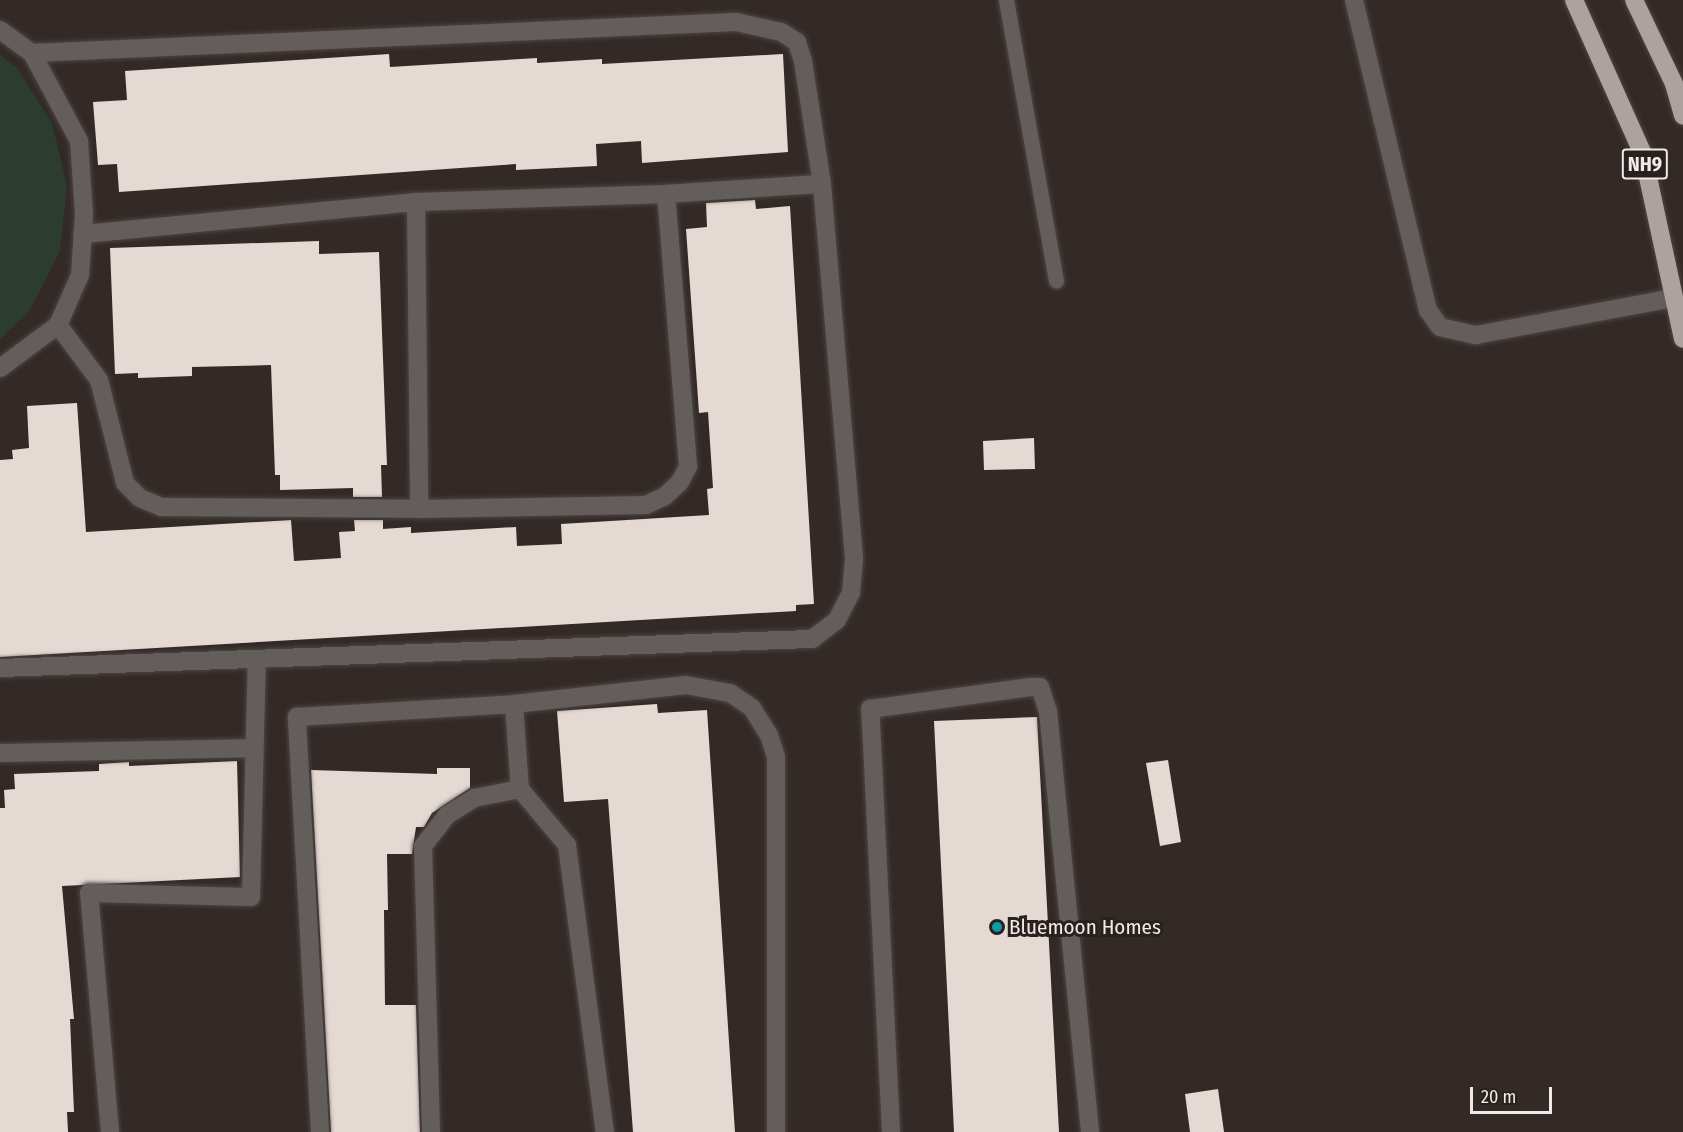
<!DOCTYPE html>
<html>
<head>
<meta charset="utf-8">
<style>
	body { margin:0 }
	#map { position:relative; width:1683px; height:1132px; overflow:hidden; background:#332a27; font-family:"Fira Sans Condensed",sans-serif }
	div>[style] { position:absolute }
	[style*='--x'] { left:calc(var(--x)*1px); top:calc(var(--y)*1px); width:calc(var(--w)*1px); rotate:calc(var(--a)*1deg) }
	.green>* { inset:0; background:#2c3c2e }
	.building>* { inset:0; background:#e5d9d4 }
	.roads { filter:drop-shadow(0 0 2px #4d4542) drop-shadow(0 0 2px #4d4542) }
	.lane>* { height:15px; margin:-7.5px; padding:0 7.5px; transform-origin:7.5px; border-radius:7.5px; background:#635e5c }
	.street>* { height:18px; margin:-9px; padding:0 9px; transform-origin:9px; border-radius:9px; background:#635e5c }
	.highway>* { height:18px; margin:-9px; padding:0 9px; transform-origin:9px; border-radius:9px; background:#ada29d }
	.dots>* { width:16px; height:16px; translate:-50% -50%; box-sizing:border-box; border:3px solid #29211d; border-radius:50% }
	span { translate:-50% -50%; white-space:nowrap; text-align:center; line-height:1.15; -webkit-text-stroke:6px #29211d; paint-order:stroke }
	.shield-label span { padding:2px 4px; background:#29211d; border:2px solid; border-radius:4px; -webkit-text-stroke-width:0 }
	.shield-label { font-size:20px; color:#f0eae8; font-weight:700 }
	.poi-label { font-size:21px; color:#f0eae8 }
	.left { translate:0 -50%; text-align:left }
	.scale { position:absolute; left:1470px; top:1087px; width:82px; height:27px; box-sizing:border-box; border:3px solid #f0eae8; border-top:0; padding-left:8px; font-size:18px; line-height:21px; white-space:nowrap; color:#f0eae8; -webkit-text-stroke:4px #29211d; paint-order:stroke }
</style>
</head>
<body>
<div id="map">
	<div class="green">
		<i style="clip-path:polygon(0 55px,17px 68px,52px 123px,67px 187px,60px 251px,30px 310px,0 339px)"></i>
	</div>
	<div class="building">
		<i style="clip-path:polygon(389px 54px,390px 67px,537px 58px,537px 63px,602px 59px,602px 64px,783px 54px,788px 152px,642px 163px,641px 141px,596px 144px,597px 166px,516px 170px,516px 164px,119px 192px,117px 164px,98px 165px,93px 102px,127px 100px,125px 71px)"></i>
		<i style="clip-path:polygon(755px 200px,756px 209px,790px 206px,814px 604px,796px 605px,796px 611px,0 657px,0 460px,13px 459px,12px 450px,29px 448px,27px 406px,77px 403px,86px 532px,291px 520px,294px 561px,341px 558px,339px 532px,355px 531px,354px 520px,383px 520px,383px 529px,411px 527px,411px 533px,516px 527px,517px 546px,562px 544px,561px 524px,709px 515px,707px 489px,713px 488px,708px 412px,699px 413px,686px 229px,707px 227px,706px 203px)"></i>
		<i style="clip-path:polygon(319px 241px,319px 254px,379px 252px,387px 465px,381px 465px,382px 497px,353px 497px,353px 488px,280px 490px,280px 475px,275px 475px,271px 365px,192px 367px,192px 376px,138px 378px,138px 373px,115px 374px,110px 248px)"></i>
		<i style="clip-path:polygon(1034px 438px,1035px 469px,984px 470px,983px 441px)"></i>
		<i style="clip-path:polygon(657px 704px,658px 713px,707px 710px,735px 1132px,633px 1132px,608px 799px,564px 802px,557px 711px)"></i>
		<i style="clip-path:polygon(1037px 717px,1059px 1132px,954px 1132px,934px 721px)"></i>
		<i style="clip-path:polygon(1168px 760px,1181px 842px,1160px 846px,1146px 763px)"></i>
		<i style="clip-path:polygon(237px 761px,240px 877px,62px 886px,74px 1019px,70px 1019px,74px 1112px,67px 1112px,68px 1132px,0 1132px,0 808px,5px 808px,4px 790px,15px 789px,14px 774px,99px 771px,99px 764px,129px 762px,129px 766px)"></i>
		<i style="clip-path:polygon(437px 768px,470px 768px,470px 788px,432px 813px,424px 827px,416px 827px,412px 854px,387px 854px,388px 910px,384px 910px,385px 1005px,416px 1005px,420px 1132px,331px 1132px,311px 770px,437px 774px)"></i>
		<i style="clip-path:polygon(1218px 1089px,1224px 1132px,1190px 1132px,1185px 1094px)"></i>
	</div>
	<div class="roads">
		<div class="lane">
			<i style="--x:1006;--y:0;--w:285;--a:79.9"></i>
		</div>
		<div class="street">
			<i style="--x:1354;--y:0;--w:319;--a:76.6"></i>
			<i style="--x:1428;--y:310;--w:21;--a:55"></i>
			<i style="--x:1440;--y:327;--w:37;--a:13"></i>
			<i style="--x:1476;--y:335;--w:200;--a:-10.6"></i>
			<i style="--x:0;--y:30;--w:39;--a:36"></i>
			<i style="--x:32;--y:53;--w:100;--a:61.9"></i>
			<i style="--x:79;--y:141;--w:74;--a:86.1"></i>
			<i style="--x:84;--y:215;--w:60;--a:93.8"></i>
			<i style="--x:80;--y:275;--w:55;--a:113.7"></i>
			<i style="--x:58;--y:325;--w:72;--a:143.4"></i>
			<i style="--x:666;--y:194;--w:156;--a:-3.7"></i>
			<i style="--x:416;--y:202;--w:307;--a:89.4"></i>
			<i style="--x:58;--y:325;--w:69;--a:53.3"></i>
			<i style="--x:99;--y:380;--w:106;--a:75.8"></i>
			<i style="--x:125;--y:483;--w:21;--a:45"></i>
			<i style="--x:140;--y:498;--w:23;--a:23"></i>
			<i style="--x:161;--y:507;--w:258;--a:0.4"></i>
			<i style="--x:419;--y:509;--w:227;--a:-1"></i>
			<i style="--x:646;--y:505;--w:21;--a:-25"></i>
			<i style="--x:665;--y:496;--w:21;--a:-43"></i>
			<i style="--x:680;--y:482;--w:18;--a:-63"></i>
			<i style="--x:688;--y:466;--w:273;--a:-94.6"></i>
			<i style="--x:666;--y:194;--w:250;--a:178.2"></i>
			<i style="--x:416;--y:202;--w:335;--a:174.5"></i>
			<i style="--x:0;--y:668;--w:813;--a:-2.05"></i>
			<i style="--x:812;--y:639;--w:31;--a:-37"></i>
			<i style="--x:837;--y:620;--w:30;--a:-63"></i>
			<i style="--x:851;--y:593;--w:35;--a:-85"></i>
			<i style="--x:854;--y:558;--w:375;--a:-94.9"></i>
			<i style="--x:822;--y:184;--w:124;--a:-98.8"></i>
			<i style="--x:803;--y:61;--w:20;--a:-108"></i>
			<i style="--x:797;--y:42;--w:19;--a:-148"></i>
			<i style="--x:781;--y:32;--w:46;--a:-167.5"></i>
			<i style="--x:736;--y:22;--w:705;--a:177.48"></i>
			<i style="--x:514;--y:704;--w:85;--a:86"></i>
			<i style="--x:520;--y:789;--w:73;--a:50"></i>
			<i style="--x:567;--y:845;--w:290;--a:82.5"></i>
			<i style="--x:0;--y:753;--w:252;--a:-1.1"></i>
			<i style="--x:110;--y:1132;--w:240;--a:-95"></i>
			<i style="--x:89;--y:893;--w:162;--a:1.4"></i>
			<i style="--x:251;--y:897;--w:238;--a:-88.6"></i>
			<i style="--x:320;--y:1132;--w:416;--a:-93.2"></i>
			<i style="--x:297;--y:717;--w:217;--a:-3.4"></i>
			<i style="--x:514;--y:704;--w:173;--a:-6.3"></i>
			<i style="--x:686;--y:685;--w:45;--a:10.3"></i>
			<i style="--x:730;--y:693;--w:27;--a:34"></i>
			<i style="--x:752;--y:708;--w:32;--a:58"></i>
			<i style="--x:769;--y:735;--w:23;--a:72"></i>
			<i style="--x:776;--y:757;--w:375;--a:90"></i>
			<i style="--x:431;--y:1132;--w:286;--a:-91.6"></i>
			<i style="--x:423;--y:846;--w:39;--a:-52"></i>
			<i style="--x:447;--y:815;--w:32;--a:-32"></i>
			<i style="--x:474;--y:798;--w:47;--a:-11.1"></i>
			<i style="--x:891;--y:1132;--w:424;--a:-92.8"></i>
			<i style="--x:870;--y:709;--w:162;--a:-7.8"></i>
			<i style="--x:1030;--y:687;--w:10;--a:0"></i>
			<i style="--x:1040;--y:687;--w:25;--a:72"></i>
			<i style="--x:1048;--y:711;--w:423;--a:84.3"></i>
		</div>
		<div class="highway">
			<i style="--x:1574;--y:0;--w:169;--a:65.9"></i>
			<i style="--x:1643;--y:154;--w:189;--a:77.8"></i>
			<i style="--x:1634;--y:0;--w:93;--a:64.5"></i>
			<i style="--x:1674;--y:84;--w:33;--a:74"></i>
		</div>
	</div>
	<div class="dots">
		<i style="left:997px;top:927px;background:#0f9aa8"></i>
	</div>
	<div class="shield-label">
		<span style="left:1645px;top:164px">NH9</span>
	</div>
	<div class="poi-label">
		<span class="left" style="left:1009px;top:927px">Bluemoon Homes</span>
	</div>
	<div class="scale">20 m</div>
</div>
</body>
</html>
